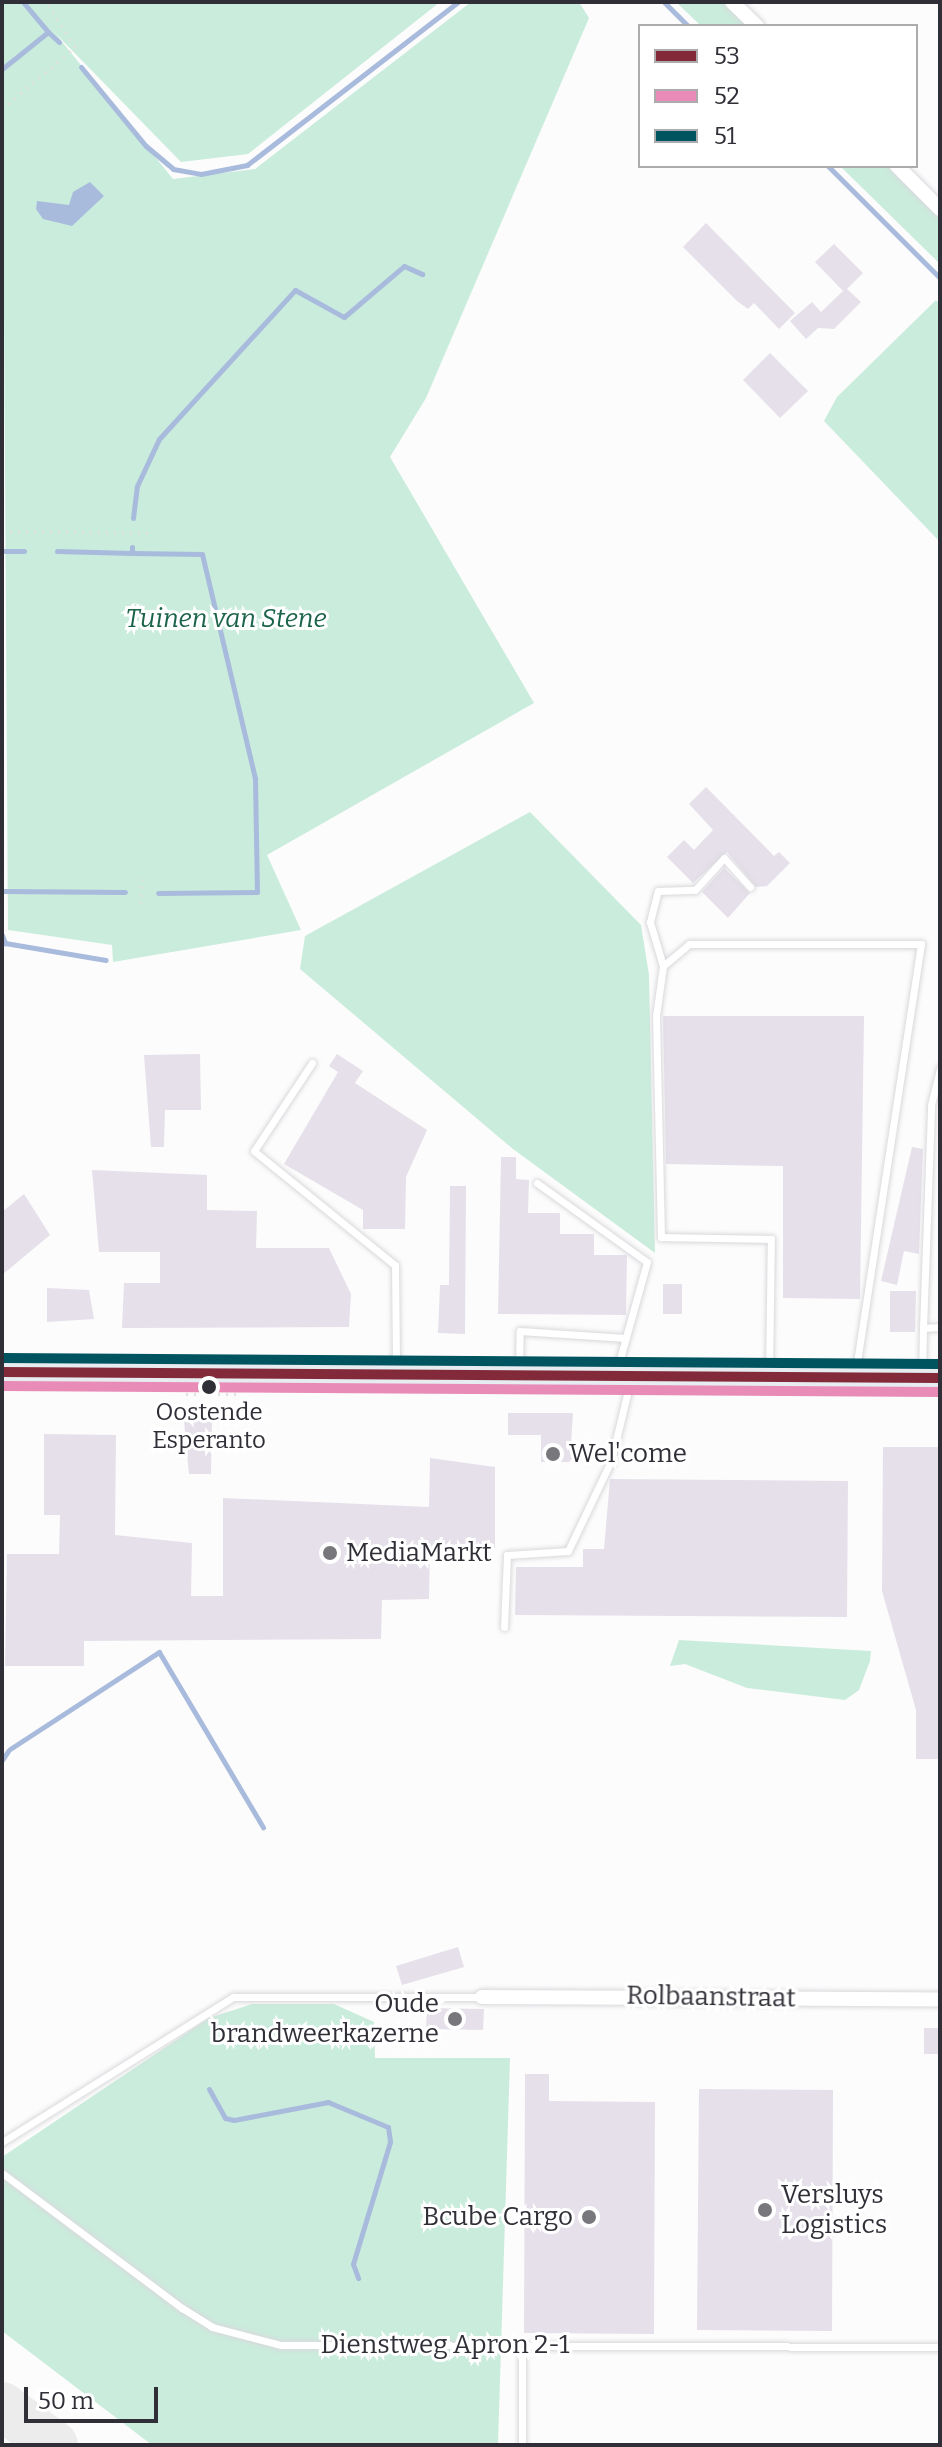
<!DOCTYPE html>
<html>
<head>
<meta charset="utf-8">
<style>
	body { margin:0 }
	#map { position:relative; width:942px; height:2447px; overflow:hidden; background:#fcfcfc; font-family:Bitter,serif }
	div>[style] { position:absolute }
	[style*='--x'] { left:calc(var(--x)*1px); top:calc(var(--y)*1px); width:calc(var(--w)*1px); rotate:calc(var(--a)*1deg) }
	.green>* { inset:0; background:#caecdd }
	.water>* { inset:0; background:#a9bbdc }
	.stream>* { height:5px; margin:-2.5px; padding:0 2.5px; transform-origin:2.5px; border-radius:2.5px; background:#a9bbdc }
	.taxiway>* { height:48px; margin:-24px; padding:0 24px; transform-origin:24px; border-radius:24px; background:#ececec }
	.building>* { inset:0; background:#e5e0ea }
	.path>* { height:3px; margin-top:-1.5px; transform-origin:0; background:repeating-linear-gradient(90deg,#e1e1e1 0 2px,transparent 0 8px) }
	.roads { filter:drop-shadow(0 0 2px #d9d8dc) drop-shadow(0 0 2px #d9d8dc) }
	.service>* { height:7px; margin:-3.5px; padding:0 3.5px; transform-origin:3.5px; border-radius:3.5px; background:#fff }
	.minor>* { height:14px; margin:-7px; padding:0 7px; transform-origin:7px; border-radius:7px; background:#fff }
	.primary>* { height:22px; margin:-11px; padding:0 11px; transform-origin:11px; border-radius:11px; background:#e6ecf0 }
	.bus-1>* { height:10px; margin:-5px; padding:0 5px; transform-origin:5px; border-radius:5px; background:#822a3a }
	.bus-2>* { height:10px; margin:-5px; padding:0 5px; transform-origin:5px; border-radius:5px; background:#e88bb7 }
	.bus-3>* { height:10px; margin:-5px; padding:0 5px; transform-origin:5px; border-radius:5px; background:#005460 }
	.dots>* { width:22px; height:22px; translate:-50% -50%; box-sizing:border-box; border:4px solid #fff; border-radius:50% }
	span { translate:-50% -50%; white-space:nowrap; text-align:center; line-height:1.15; -webkit-text-stroke:6px #fff; paint-order:stroke }
	.bus-label { font-size:24px; color:#302f37 }
	.park-label { font-size:26px; color:#1b6449; font-style:italic }
	.poi-label { font-size:26px; color:#302f37 }
	.left { translate:0 -50%; text-align:left }
	.right { translate:-100% -50%; text-align:right }
	.street-label { font-size:26px; color:#302f37 }
	.frame { position:absolute; inset:0; border:4px solid #302f37; pointer-events:none }
	.legend { position:absolute; left:638px; top:24px; width:280px; height:144px; box-sizing:border-box; background:#fff; border:2px solid #acacaf; margin:0; padding:10px 14px; list-style:none; font-size:24px; color:#302f37 }
	.legend li { display:flex; align-items:center; gap:16px; height:40px }
	.legend b { width:40px; border:2px solid #acacaf }
	.scale { position:absolute; left:24px; top:2387px; width:134px; height:36px; box-sizing:border-box; border:4px solid #302f37; border-top:0; padding-left:10px; font-size:24px; line-height:28px; white-space:nowrap; color:#302f37; -webkit-text-stroke:6px #fff; paint-order:stroke }
</style>
</head>
<body>
<div id="map">
	<div class="green">
		<i style="clip-path:polygon(2px 2px,440px 2px,248px 154px,181px 162px,55px 33px,173px 179px,255px 169px,471px 2px,579px 2px,589px 18px,426px 398px,390px 457px,534px 703px,267px 855px,301px 930px,113px 962px,112px 945px,8px 930px)"></i>
		<i style="clip-path:polygon(676px 2px,723px 2px,747px 26px,701px 26px)"></i>
		<i style="clip-path:polygon(840px 166px,887px 166px,940px 218px,940px 264px)"></i>
		<i style="clip-path:polygon(936px 300px,940px 304px,940px 542px,824px 421px,837px 397px)"></i>
		<i style="clip-path:polygon(530px 812px,641px 925px,649px 975px,655px 1253px,513px 1149px,300px 969px,305px 936px)"></i>
		<i style="clip-path:polygon(679px 1640px,871px 1651px,870px 1661px,859px 1690px,845px 1700px,747px 1688px,685px 1664px,670px 1666px)"></i>
		<i style="clip-path:polygon(252px 2004px,334px 2004px,374px 2022px,375px 2058px,510px 2058px,498px 2445px,152px 2445px,2px 2331px,2px 2157px,209px 2018px)"></i>
	</div>
	<div class="water">
		<i style="clip-path:polygon(90px 182px,104px 196px,72px 226px,43px 219px,36px 209px,37px 201px,69px 205px,73px 192px)"></i>
	</div>
	<div class="stream">
		<i style="--x:23;--y:2;--w:39;--a:50"></i>
		<i style="--x:664;--y:2;--w:34;--a:45"></i>
		<i style="--x:81;--y:67;--w:102;--a:50.6"></i>
		<i style="--x:146;--y:146;--w:35;--a:40"></i>
		<i style="--x:173;--y:169;--w:28;--a:10"></i>
		<i style="--x:201;--y:174;--w:47;--a:-11.1"></i>
		<i style="--x:247;--y:165;--w:267;--a:-37.7"></i>
		<i style="--x:2;--y:69;--w:59;--a:-38.8"></i>
		<i style="--x:48;--y:32;--w:15;--a:42"></i>
		<i style="--x:828;--y:166;--w:158;--a:45"></i>
		<i style="--x:133;--y:518;--w:32;--a:-83"></i>
		<i style="--x:137;--y:486;--w:52;--a:-64.9"></i>
		<i style="--x:159;--y:439;--w:202;--a:-47.6"></i>
		<i style="--x:295;--y:290;--w:56;--a:28.9"></i>
		<i style="--x:344;--y:317;--w:79;--a:-40.4"></i>
		<i style="--x:404;--y:266;--w:20;--a:24"></i>
		<i style="--x:132;--y:547;--w:6;--a:90"></i>
		<i style="--x:132;--y:553;--w:70;--a:0.8"></i>
		<i style="--x:202;--y:554;--w:231;--a:76.7"></i>
		<i style="--x:255;--y:779;--w:113;--a:89"></i>
		<i style="--x:257;--y:892;--w:99;--a:179.4"></i>
		<i style="--x:2;--y:551;--w:22;--a:0"></i>
		<i style="--x:57;--y:551;--w:75;--a:1.5"></i>
		<i style="--x:2;--y:891;--w:123;--a:0.5"></i>
		<i style="--x:2;--y:935;--w:9;--a:69"></i>
		<i style="--x:5;--y:943;--w:102;--a:9.6"></i>
		<i style="--x:10;--y:1749;--w:178;--a:-33.1"></i>
		<i style="--x:159;--y:1652;--w:204;--a:59.3"></i>
		<i style="--x:2;--y:1760;--w:11;--a:-56"></i>
		<i style="--x:209;--y:2089;--w:33;--a:61"></i>
		<i style="--x:225;--y:2118;--w:9;--a:13"></i>
		<i style="--x:234;--y:2120;--w:96;--a:-10.8"></i>
		<i style="--x:328;--y:2102;--w:65;--a:22.6"></i>
		<i style="--x:388;--y:2127;--w:15;--a:82"></i>
		<i style="--x:390;--y:2142;--w:127;--a:106.9"></i>
		<i style="--x:353;--y:2264;--w:15;--a:70"></i>
	</div>
	<div class="taxiway">
		<i style="--x:2;--y:2406;--w:65;--a:36.9"></i>
	</div>
	<div class="building">
		<i style="clip-path:polygon(706px 223px,795px 313px,779px 329px,754px 303px,748px 309px,737px 301px,683px 247px)"></i>
		<i style="clip-path:polygon(834px 244px,863px 273px,847px 289px,861px 302px,834px 329px,818px 328px,806px 339px,790px 321px,812px 302px,821px 312px,843px 291px,815px 262px)"></i>
		<i style="clip-path:polygon(770px 353px,808px 391px,780px 418px,743px 380px)"></i>
		<i style="clip-path:polygon(706px 787px,774px 856px,779px 852px,790px 863px,767px 886px,756px 887px,727px 852px,693px 883px,667px 857px,684px 840px,694px 850px,713px 830px,689px 804px)"></i>
		<i style="clip-path:polygon(724px 868px,750px 893px,728px 918px,702px 892px)"></i>
		<i style="clip-path:polygon(663px 1016px,864px 1016px,860px 1299px,783px 1298px,783px 1166px,666px 1164px)"></i>
		<i style="clip-path:polygon(200px 1054px,201px 1110px,165px 1110px,164px 1147px,151px 1147px,144px 1055px)"></i>
		<i style="clip-path:polygon(337px 1054px,363px 1071px,355px 1083px,427px 1130px,406px 1177px,405px 1229px,363px 1229px,363px 1210px,284px 1164px,338px 1072px,329px 1066px)"></i>
		<i style="clip-path:polygon(912px 1147px,923px 1149px,919px 1254px,904px 1251px,897px 1285px,881px 1281px)"></i>
		<i style="clip-path:polygon(501px 1157px,516px 1157px,516px 1179px,529px 1180px,528px 1213px,560px 1213px,560px 1234px,594px 1234px,594px 1255px,627px 1255px,626px 1315px,498px 1314px)"></i>
		<i style="clip-path:polygon(92px 1170px,207px 1175px,207px 1210px,257px 1211px,256px 1248px,329px 1248px,351px 1294px,349px 1327px,122px 1328px,124px 1283px,160px 1283px,160px 1252px,99px 1252px)"></i>
		<i style="clip-path:polygon(450px 1186px,466px 1186px,465px 1334px,438px 1333px,440px 1285px,449px 1285px)"></i>
		<i style="clip-path:polygon(24px 1194px,50px 1235px,2px 1275px,2px 1212px)"></i>
		<i style="clip-path:polygon(663px 1284px,682px 1284px,682px 1314px,663px 1314px)"></i>
		<i style="clip-path:polygon(47px 1288px,89px 1290px,94px 1319px,47px 1322px)"></i>
		<i style="clip-path:polygon(890px 1291px,916px 1291px,915px 1332px,890px 1332px)"></i>
		<i style="clip-path:polygon(508px 1413px,573px 1413px,571px 1445px,587px 1446px,569px 1462px,541px 1462px,541px 1435px,508px 1435px)"></i>
		<i style="clip-path:polygon(184px 1421px,212px 1421px,211px 1474px,189px 1474px)"></i>
		<i style="clip-path:polygon(44px 1434px,116px 1435px,115px 1535px,192px 1543px,191px 1596px,223px 1596px,223px 1498px,429px 1507px,430px 1458px,495px 1467px,495px 1548px,430px 1548px,429px 1599px,382px 1600px,381px 1639px,84px 1641px,84px 1666px,5px 1666px,7px 1554px,59px 1554px,60px 1515px,44px 1515px)"></i>
		<i style="clip-path:polygon(883px 1447px,940px 1447px,940px 1759px,916px 1759px,916px 1710px,882px 1591px)"></i>
		<i style="clip-path:polygon(610px 1479px,848px 1481px,847px 1617px,515px 1615px,516px 1567px,583px 1567px,583px 1549px,604px 1549px)"></i>
		<i style="clip-path:polygon(458px 1947px,464px 1967px,402px 1985px,396px 1966px)"></i>
		<i style="clip-path:polygon(427px 2008px,484px 2009px,483px 2030px,426px 2029px)"></i>
		<i style="clip-path:polygon(924px 2028px,940px 2028px,940px 2054px,924px 2054px)"></i>
		<i style="clip-path:polygon(525px 2074px,549px 2074px,549px 2101px,655px 2102px,654px 2334px,524px 2333px)"></i>
		<i style="clip-path:polygon(699px 2089px,833px 2090px,832px 2331px,697px 2330px)"></i>
	</div>
	<div class="path">
		<i style="--x:2;--y:109;--w:96;--a:-40.3"></i>
		<i style="--x:75;--y:47;--w:53;--a:-121.9"></i>
		<i style="--x:2;--y:531;--w:148;--a:0.8"></i>
		<i style="--x:141;--y:904;--w:25;--a:-88"></i>
		<i style="--x:186;--y:1394;--w:52;--a:0"></i>
	</div>
	<div class="roads">
		<div class="service">
			<i style="--x:663;--y:966;--w:46;--a:-106.5"></i>
			<i style="--x:650;--y:922;--w:32;--a:-76"></i>
			<i style="--x:658;--y:891;--w:37;--a:-2"></i>
			<i style="--x:695;--y:890;--w:43;--a:-47.8"></i>
			<i style="--x:724;--y:858;--w:39;--a:48"></i>
			<i style="--x:312;--y:1063;--w:105;--a:123.4"></i>
			<i style="--x:254;--y:1151;--w:181;--a:39"></i>
			<i style="--x:395;--y:1265;--w:90;--a:89.4"></i>
			<i style="--x:396;--y:1355;--w:19;--a:115"></i>
			<i style="--x:537;--y:1183;--w:135;--a:35.7"></i>
			<i style="--x:647;--y:1262;--w:115;--a:105.6"></i>
			<i style="--x:923;--y:1328;--w:223;--a:-87.9"></i>
			<i style="--x:931;--y:1105;--w:38;--a:-76"></i>
			<i style="--x:519;--y:1370;--w:39;--a:-89"></i>
			<i style="--x:520;--y:1331;--w:106;--a:3.8"></i>
			<i style="--x:769;--y:1374;--w:135;--a:-89.2"></i>
			<i style="--x:771;--y:1239;--w:110;--a:-179"></i>
			<i style="--x:661;--y:1237;--w:221;--a:-91.3"></i>
			<i style="--x:656;--y:1016;--w:50;--a:-82"></i>
			<i style="--x:663;--y:966;--w:34;--a:-40"></i>
			<i style="--x:689;--y:944;--w:232;--a:0"></i>
			<i style="--x:921;--y:944;--w:436;--a:98.7"></i>
			<i style="--x:922;--y:1377;--w:49;--a:-88.8"></i>
			<i style="--x:923;--y:1328;--w:17;--a:-3"></i>
			<i style="--x:504;--y:1627;--w:72;--a:-87.6"></i>
			<i style="--x:507;--y:1555;--w:61;--a:-3.8"></i>
			<i style="--x:568;--y:1551;--w:100;--a:-64.5"></i>
			<i style="--x:611;--y:1461;--w:85;--a:-76.5"></i>
			<i style="--x:2;--y:2142;--w:273;--a:-32.1"></i>
			<i style="--x:233;--y:1997;--w:249;--a:0"></i>
			<i style="--x:2;--y:2173;--w:225;--a:36.9"></i>
			<i style="--x:182;--y:2308;--w:36;--a:32"></i>
			<i style="--x:212;--y:2327;--w:71;--a:14.6"></i>
			<i style="--x:281;--y:2345;--w:659;--a:0.17"></i>
			<i style="--x:522;--y:2346;--w:99;--a:90"></i>
		</div>
		<div class="minor">
			<i style="--x:732;--y:2;--w:35;--a:44"></i>
			<i style="--x:897;--y:166;--w:61;--a:45"></i>
			<i style="--x:482;--y:1997;--w:458;--a:0.3"></i>
		</div>
		<div class="primary">
			<i style="--x:2;--y:1372;--w:938;--a:0.37"></i>
		</div>
	</div>
	<div class="bus-1">
		<i style="--x:2;--y:1372;--w:938;--a:0.37"></i>
	</div>
	<div class="bus-2">
		<i style="--x:2;--y:1386;--w:938;--a:0.37"></i>
	</div>
	<div class="bus-3">
		<i style="--x:2;--y:1358;--w:938;--a:0.37"></i>
	</div>
	<div class="dots">
		<i style="left:209px;top:1387px;background:#302f37"></i>
		<i style="left:553px;top:1454px;background:#77777c"></i>
		<i style="left:330px;top:1553px;background:#77777c"></i>
		<i style="left:455px;top:2019px;background:#77777c"></i>
		<i style="left:765px;top:2210px;background:#77777c"></i>
		<i style="left:589px;top:2217px;background:#77777c"></i>
	</div>
	<div class="bus-label">
		<span style="left:209px;top:1427px">Oostende<br>Esperanto</span>
	</div>
	<div class="park-label">
		<span style="left:226px;top:619px">Tuinen van Stene</span>
	</div>
	<div class="poi-label">
		<span class="left" style="left:569px;top:1454px">Wel'come</span>
		<span class="left" style="left:346px;top:1553px">MediaMarkt</span>
		<span class="right" style="left:439px;top:2019px">Oude<br>brandweerkazerne</span>
		<span class="left" style="left:781px;top:2210px">Versluys<br>Logistics</span>
		<span class="right" style="left:573px;top:2217px">Bcube Cargo</span>
	</div>
	<div class="street-label">
		<span style="left:711px;top:1997px;rotate:1deg">Rolbaanstraat</span>
		<span style="left:445px;top:2345px">Dienstweg Apron 2-1</span>
	</div>
	<div class="frame"></div>
	<ul class="legend">
	<li><b style="height:10px;background:#822a3a"></b>53</li>
	<li><b style="height:10px;background:#e88bb7"></b>52</li>
	<li><b style="height:10px;background:#005460"></b>51</li>
	</ul>
	<div class="scale">50 m</div>
</div>
</body>
</html>
